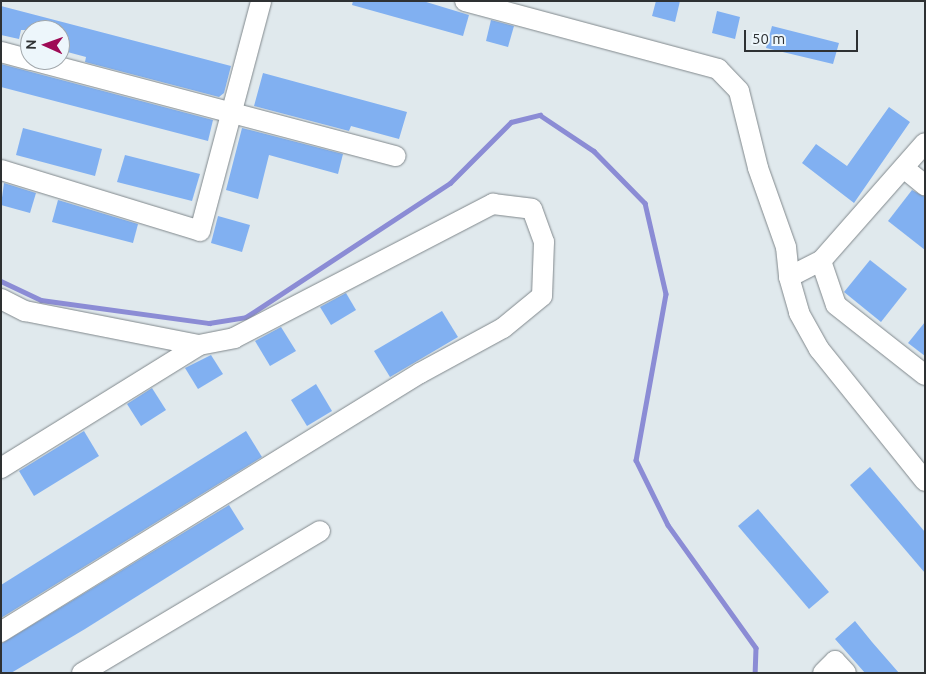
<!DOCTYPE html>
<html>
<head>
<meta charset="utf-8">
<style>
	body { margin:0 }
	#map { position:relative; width:926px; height:674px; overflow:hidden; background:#e0e9ed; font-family:Ubuntu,sans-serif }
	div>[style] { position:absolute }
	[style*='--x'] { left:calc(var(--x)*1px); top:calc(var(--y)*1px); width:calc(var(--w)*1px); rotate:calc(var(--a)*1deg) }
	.stream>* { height:4.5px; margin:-2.25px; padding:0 2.25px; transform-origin:2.25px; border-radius:2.25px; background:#8b8cd5 }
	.building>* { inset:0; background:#81b0f1 }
	.roads { filter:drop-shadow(0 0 1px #80888c) drop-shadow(0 0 1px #80888c) }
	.minor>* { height:20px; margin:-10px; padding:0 10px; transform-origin:10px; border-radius:10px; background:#fff }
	span { translate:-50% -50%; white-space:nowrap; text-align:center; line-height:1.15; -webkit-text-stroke:4px #edf6fb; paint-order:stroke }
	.frame { position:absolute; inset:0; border:2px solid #2e3133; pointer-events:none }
	.north { position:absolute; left:20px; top:20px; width:50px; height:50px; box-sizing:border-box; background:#edf6fb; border:1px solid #a1a7ab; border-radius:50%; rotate:272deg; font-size:14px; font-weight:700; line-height:20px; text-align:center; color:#2e3133 }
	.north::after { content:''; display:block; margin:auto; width:18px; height:22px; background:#9e0b55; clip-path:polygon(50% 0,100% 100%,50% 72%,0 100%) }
	.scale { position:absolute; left:744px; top:30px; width:114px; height:22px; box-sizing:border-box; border:2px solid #2e3133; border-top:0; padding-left:6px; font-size:15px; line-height:18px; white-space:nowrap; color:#2e3133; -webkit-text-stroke:4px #edf6fb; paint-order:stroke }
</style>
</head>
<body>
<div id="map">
	<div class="stream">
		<i style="--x:1;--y:281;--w:44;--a:25.4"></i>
		<i style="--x:41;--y:300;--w:170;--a:7.8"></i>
		<i style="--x:209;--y:323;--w:37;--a:-9"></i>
		<i style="--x:246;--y:317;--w:244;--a:-33.3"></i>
		<i style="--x:450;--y:183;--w:86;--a:-45"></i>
		<i style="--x:511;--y:122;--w:30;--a:-14"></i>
		<i style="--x:540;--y:115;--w:65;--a:33.7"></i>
		<i style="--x:594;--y:151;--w:73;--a:45.6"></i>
		<i style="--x:645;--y:203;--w:93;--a:77"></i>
		<i style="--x:666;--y:294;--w:169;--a:100.2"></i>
		<i style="--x:636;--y:460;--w:72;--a:63.8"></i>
		<i style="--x:668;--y:525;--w:151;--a:54.4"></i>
		<i style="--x:756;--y:648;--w:25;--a:92"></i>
	</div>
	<div class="building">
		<i style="clip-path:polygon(353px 1px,423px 1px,469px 15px,463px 36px,352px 5px)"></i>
		<i style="clip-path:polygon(656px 1px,680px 1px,675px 22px,652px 16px)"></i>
		<i style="clip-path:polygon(1px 6px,231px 66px,224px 93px,219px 97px,85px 62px,86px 57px,60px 50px,60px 30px,21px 30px,19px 39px,1px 35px)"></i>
		<i style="clip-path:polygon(717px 11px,740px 17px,735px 39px,712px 33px)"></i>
		<i style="clip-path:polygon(491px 20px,514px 26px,508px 47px,486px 41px)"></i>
		<i style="clip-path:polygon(772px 26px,839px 43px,833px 64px,766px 48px)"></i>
		<i style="clip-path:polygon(1px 64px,213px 120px,208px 141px,1px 87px)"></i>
		<i style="clip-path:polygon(263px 73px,407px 112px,399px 139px,351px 126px,349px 131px,254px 106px)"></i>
		<i style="clip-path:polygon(889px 107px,910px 122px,854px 203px,802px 163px,816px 144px,847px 166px)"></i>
		<i style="clip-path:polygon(23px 128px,102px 149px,95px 176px,16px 155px)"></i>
		<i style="clip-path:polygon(242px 128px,343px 154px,338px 174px,269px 155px,258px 199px,226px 190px)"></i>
		<i style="clip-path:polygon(125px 155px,200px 174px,192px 201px,117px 182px)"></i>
		<i style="clip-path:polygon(4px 183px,36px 193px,30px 213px,1px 205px)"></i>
		<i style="clip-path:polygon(912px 190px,925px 197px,925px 250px,888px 221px)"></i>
		<i style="clip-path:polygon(58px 200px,138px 224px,133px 243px,52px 222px)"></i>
		<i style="clip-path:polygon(218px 216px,250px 225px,242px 252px,211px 243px)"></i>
		<i style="clip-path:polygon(870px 260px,907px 289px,881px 322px,844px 292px)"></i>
		<i style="clip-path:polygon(346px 293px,356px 310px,331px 325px,320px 307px)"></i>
		<i style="clip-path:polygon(442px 311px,458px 337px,390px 377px,374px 351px)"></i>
		<i style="clip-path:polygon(925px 322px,925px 356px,908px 343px)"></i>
		<i style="clip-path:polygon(281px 327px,296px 351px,270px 366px,255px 341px)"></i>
		<i style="clip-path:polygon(211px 355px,223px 374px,198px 389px,185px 368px)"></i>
		<i style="clip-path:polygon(316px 384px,332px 411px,307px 426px,291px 400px)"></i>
		<i style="clip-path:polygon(152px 388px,166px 410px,141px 426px,127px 404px)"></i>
		<i style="clip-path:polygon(84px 431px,99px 456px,34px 496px,19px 471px)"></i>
		<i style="clip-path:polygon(246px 431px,262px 457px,1px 618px,1px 585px)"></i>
		<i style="clip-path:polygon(870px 467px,925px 532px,925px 573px,850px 485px)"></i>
		<i style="clip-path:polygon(229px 505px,244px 529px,85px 629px,11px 673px,1px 673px,1px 644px)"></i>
		<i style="clip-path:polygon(758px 509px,829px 592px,809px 609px,738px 526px)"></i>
		<i style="clip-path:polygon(855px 621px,872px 642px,899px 673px,865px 673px,835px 639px)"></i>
	</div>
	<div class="roads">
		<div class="minor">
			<i style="--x:465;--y:1;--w:262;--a:15"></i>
			<i style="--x:718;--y:69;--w:30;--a:46"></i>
			<i style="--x:739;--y:91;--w:79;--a:76.1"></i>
			<i style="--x:758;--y:168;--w:84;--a:70.5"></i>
			<i style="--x:786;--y:247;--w:30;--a:84"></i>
			<i style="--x:789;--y:277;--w:37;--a:74"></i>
			<i style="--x:799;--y:313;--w:41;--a:60.9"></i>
			<i style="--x:819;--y:349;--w:169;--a:51.2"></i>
			<i style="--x:1;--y:52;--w:30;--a:15"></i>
			<i style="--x:32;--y:60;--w:376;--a:14.8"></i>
			<i style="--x:905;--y:169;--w:26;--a:39"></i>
			<i style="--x:1;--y:170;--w:208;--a:17"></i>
			<i style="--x:200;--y:231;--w:238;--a:-75.1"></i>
			<i style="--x:821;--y:261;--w:46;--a:71.2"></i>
			<i style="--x:836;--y:305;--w:113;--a:38.2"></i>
			<i style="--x:789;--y:277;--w:36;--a:-27"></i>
			<i style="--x:821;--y:261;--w:157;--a:-48.6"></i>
			<i style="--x:1;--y:299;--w:27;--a:27"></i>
			<i style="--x:25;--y:311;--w:177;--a:11.1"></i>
			<i style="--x:1;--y:468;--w:233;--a:-31.8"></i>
			<i style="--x:199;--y:345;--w:36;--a:-11"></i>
			<i style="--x:234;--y:338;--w:292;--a:-27.4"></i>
			<i style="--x:493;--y:204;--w:39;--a:7"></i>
			<i style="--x:532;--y:209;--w:35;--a:70"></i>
			<i style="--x:544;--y:242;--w:54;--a:92.1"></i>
			<i style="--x:542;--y:296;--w:50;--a:140.6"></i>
			<i style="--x:503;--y:328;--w:94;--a:151.5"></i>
			<i style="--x:420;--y:373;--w:493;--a:148.3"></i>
			<i style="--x:82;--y:673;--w:277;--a:-30.8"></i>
			<i style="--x:823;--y:673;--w:17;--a:-45"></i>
			<i style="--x:835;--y:661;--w:16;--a:47"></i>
		</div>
	</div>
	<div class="frame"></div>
	<div class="north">N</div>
	<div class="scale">50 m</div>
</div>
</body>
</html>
